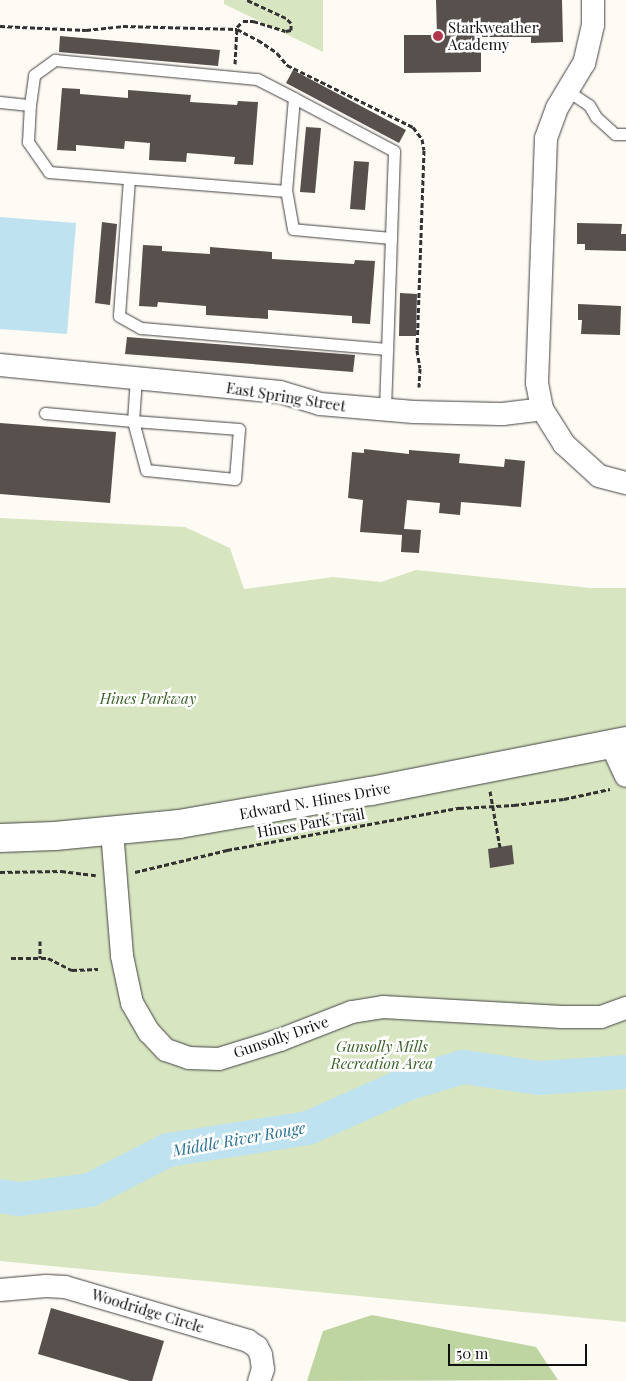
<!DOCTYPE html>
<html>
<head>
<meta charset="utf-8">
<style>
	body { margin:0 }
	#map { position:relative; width:626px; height:1381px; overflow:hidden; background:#fefaf4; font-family:"Playfair Display",serif }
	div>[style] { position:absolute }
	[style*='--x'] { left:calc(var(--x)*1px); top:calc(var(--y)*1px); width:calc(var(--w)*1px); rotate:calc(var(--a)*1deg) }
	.green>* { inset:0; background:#d7e5c0 }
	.forest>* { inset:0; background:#bed4a1 }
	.water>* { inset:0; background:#bee2ef }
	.river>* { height:34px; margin:-17px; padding:0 17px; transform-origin:17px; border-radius:17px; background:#bee2ef }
	.building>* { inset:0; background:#57504d }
	.path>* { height:3px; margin-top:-1.5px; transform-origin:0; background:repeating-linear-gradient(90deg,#323232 0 5px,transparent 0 7.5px) }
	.roads { filter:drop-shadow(0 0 1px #434343) drop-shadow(0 0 1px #434343) }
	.service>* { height:11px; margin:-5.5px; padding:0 5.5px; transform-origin:5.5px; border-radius:5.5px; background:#fff }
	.minor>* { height:22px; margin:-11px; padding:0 11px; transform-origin:11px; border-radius:11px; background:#fff }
	.tertiary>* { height:28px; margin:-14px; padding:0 14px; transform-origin:14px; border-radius:14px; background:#fff }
	.dots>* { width:14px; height:14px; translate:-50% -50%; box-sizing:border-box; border:2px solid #fff; border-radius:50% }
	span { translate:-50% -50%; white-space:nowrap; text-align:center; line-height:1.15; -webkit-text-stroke:5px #fff; paint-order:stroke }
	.poi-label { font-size:15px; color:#101010 }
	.left { translate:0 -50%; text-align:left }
	.street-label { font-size:15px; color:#101010 }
	.park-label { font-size:15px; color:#396027; font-style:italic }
	.water-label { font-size:16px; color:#277093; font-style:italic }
	.scale { position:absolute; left:448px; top:1344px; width:139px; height:22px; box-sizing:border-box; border:2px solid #101010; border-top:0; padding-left:6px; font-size:15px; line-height:18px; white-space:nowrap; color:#101010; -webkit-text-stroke:4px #fff; paint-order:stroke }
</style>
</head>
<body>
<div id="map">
	<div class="green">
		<i style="clip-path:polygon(224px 0,323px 0,323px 52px,224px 4px)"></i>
		<i style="clip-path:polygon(0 518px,185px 527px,230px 548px,244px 589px,333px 577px,381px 582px,416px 570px,590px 588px,626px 588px,626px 1322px,0 1261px)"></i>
	</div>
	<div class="forest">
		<i style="clip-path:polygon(372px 1315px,536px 1347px,558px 1380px,307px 1381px,323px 1331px)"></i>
	</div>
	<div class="water">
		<i style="clip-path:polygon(0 217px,76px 223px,67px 334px,0 329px)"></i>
	</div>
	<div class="river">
		<i style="--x:0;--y:1196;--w:20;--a:9"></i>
		<i style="--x:20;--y:1199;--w:71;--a:-7.3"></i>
		<i style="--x:90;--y:1190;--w:88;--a:-27.1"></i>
		<i style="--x:168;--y:1150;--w:142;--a:-8.9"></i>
		<i style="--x:308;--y:1128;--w:108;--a:-24"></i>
		<i style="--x:407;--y:1084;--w:59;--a:-16.9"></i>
		<i style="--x:463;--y:1067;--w:77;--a:8.2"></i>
		<i style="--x:539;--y:1078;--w:87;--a:-3.9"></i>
	</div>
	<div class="building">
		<i style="clip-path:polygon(436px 0,562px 0,563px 42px,531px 43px,531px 37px,481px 37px,481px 72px,404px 73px,404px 35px,437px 35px)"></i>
		<i style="clip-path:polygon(60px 36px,220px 50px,218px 66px,59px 52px)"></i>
		<i style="clip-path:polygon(293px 70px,406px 130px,399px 143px,286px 83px)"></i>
		<i style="clip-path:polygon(62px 88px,80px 89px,80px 94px,128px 98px,128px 90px,191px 95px,190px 102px,237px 105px,238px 101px,258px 102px,253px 165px,234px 164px,235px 157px,187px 153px,186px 162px,149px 160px,150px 143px,125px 141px,124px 149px,76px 145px,76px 151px,57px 150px)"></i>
		<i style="clip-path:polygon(306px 127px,321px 128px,315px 193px,300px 192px)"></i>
		<i style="clip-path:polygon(354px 161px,369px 162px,365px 210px,350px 209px)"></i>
		<i style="clip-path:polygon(102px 222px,117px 224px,110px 305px,95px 303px)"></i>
		<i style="clip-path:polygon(577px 223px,622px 224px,621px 234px,626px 234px,626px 251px,585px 250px,585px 244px,577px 244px)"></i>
		<i style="clip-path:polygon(143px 245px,162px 246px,162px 251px,210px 254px,210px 247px,272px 252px,272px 259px,354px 264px,355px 260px,375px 261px,370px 324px,352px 323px,352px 316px,268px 310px,268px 319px,206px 315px,206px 306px,158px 302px,157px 307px,139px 306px)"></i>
		<i style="clip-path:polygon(400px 293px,417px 294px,416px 336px,399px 336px)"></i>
		<i style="clip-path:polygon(578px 304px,621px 306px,620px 335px,581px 334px,582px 320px,578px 320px)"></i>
		<i style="clip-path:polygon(127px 337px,355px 355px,353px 372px,125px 354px)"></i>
		<i style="clip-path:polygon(0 423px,116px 432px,110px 503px,0 494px)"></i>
		<i style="clip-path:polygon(364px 449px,409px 454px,409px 450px,460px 454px,459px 463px,504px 467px,505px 459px,525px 461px,521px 507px,461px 502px,460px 515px,439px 513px,440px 503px,407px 500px,404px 529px,421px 530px,419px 553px,401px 552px,402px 535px,360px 532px,363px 500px,348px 498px,352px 452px,364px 453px)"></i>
		<i style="clip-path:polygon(512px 845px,514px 864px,490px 868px,488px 849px)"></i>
		<i style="clip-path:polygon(51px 1308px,164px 1341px,152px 1381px,130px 1381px,38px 1354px)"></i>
	</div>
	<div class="path">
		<i style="--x:0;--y:26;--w:86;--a:2.7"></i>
		<i style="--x:86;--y:30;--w:37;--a:-6"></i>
		<i style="--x:123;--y:26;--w:114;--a:1.5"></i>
		<i style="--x:237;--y:29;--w:24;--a:28"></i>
		<i style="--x:258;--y:40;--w:23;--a:34"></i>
		<i style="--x:277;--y:53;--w:16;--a:50"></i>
		<i style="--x:287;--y:65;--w:140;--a:26.2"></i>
		<i style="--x:413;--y:127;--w:15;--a:53"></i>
		<i style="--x:422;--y:139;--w:11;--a:80"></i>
		<i style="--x:424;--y:150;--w:200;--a:92"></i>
		<i style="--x:417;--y:350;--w:18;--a:81"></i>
		<i style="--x:420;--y:368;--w:19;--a:93"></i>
		<i style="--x:235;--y:64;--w:37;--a:-87"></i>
		<i style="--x:237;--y:27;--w:8;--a:-45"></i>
		<i style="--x:243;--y:21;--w:10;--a:0"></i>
		<i style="--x:253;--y:21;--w:34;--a:17"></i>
		<i style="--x:286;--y:31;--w:5;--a:-11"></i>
		<i style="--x:291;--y:30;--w:7;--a:-90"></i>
		<i style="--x:291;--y:23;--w:7;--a:-135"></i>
		<i style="--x:286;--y:18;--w:43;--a:-155.2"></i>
		<i style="--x:490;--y:791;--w:57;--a:79.9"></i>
		<i style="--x:0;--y:872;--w:61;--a:-0.9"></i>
		<i style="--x:61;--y:871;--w:35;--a:7"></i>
		<i style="--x:135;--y:872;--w:95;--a:-13.4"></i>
		<i style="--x:227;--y:850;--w:236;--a:-10.3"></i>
		<i style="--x:459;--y:808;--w:55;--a:-3.1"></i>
		<i style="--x:514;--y:805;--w:50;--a:-6.8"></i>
		<i style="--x:564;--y:799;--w:47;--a:-12.3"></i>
		<i style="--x:40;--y:941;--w:17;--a:90"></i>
		<i style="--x:11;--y:958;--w:37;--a:0"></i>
		<i style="--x:48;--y:958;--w:27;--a:27"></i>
		<i style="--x:72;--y:970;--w:26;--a:-2"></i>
	</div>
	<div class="roads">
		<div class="service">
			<i style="--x:55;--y:60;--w:203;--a:5.4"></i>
			<i style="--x:257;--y:79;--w:42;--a:27.2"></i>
			<i style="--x:294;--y:98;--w:113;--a:27.9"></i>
			<i style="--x:394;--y:151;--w:87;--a:92"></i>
			<i style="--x:391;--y:238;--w:98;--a:-174.8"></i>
			<i style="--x:293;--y:229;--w:39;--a:-100"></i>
			<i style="--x:286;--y:191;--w:238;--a:-175.4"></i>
			<i style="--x:49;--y:172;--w:37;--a:-125"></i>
			<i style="--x:28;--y:142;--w:37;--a:-87"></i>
			<i style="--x:30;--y:105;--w:30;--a:-82"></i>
			<i style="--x:34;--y:75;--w:26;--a:-36"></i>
			<i style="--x:568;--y:91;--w:25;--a:34"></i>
			<i style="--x:589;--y:105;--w:14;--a:60"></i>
			<i style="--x:596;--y:117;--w:25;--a:42"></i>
			<i style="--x:615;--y:134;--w:11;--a:0"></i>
			<i style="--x:0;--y:102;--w:30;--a:6"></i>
			<i style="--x:129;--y:179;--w:137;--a:94.2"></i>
			<i style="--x:119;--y:316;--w:25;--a:29"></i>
			<i style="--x:141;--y:328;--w:247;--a:4.9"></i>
			<i style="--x:286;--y:191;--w:93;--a:-85.1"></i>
			<i style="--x:385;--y:409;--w:171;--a:-88"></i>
			<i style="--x:45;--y:413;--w:88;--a:5.2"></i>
			<i style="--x:133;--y:421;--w:51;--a:75.1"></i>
			<i style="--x:146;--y:470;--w:89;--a:5.8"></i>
			<i style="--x:235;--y:479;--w:50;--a:-85.4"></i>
			<i style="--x:239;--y:429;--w:106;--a:-175.7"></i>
			<i style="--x:133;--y:421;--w:43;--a:-86"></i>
		</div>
		<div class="minor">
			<i style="--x:593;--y:0;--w:25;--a:90"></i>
			<i style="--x:593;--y:25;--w:39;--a:103"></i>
			<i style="--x:584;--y:63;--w:52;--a:121"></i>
			<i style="--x:557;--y:108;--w:32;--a:110"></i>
			<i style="--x:546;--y:138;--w:245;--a:92.1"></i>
			<i style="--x:537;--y:383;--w:26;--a:79"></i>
			<i style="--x:542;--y:409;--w:41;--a:57.8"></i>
			<i style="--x:564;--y:444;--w:47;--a:42.4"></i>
			<i style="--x:599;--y:476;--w:28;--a:15"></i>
			<i style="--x:0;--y:365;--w:281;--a:5.5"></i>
			<i style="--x:280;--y:392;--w:42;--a:16.7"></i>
			<i style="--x:320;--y:404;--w:94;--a:4.9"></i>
			<i style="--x:414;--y:412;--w:89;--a:1.3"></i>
			<i style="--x:503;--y:414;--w:39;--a:-7"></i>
			<i style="--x:611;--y:744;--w:35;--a:65"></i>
			<i style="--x:112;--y:831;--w:125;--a:85.4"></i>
			<i style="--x:122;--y:956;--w:48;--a:78"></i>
			<i style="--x:132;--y:1003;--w:34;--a:60"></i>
			<i style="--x:149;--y:1032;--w:25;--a:47"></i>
			<i style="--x:166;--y:1050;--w:24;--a:19"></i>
			<i style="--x:189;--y:1058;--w:30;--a:2"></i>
			<i style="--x:219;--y:1059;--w:64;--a:-17.3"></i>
			<i style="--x:280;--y:1040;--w:77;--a:-21.3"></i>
			<i style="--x:352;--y:1012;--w:31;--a:-9"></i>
			<i style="--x:383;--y:1007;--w:179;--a:3.2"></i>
			<i style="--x:562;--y:1017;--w:39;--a:0"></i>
			<i style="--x:601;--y:1017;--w:27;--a:-20"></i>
			<i style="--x:0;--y:1290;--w:46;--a:-5"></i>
			<i style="--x:46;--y:1286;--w:19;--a:3"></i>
			<i style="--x:65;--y:1287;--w:191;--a:16.4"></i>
			<i style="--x:248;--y:1341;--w:11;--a:34"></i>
			<i style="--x:257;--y:1347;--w:9;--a:63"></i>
			<i style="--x:261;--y:1355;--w:14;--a:82"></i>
			<i style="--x:263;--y:1369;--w:13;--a:108"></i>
		</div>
		<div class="tertiary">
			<i style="--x:0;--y:838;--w:55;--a:-2.1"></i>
			<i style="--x:55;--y:836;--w:125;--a:-5.5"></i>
			<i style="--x:179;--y:824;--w:195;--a:-9.8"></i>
			<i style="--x:371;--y:791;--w:260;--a:-11.1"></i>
		</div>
	</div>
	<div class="dots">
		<i style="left:438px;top:36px;background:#b0384b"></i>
	</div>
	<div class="poi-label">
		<span class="left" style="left:448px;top:36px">Starkweather<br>Academy</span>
	</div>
	<div class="street-label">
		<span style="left:286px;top:397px;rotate:9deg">East Spring Street</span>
		<span style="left:315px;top:801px;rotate:-10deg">Edward N. Hines Drive</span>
		<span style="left:311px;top:823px;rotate:-10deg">Hines Park Trail</span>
		<span style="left:281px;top:1037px;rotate:-19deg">Gunsolly Drive</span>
		<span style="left:148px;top:1311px;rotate:17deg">Woodridge Circle</span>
	</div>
	<div class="park-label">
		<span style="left:148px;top:699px">Hines Parkway</span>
		<span style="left:382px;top:1055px">Gunsolly Mills<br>Recreation Area</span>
	</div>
	<div class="water-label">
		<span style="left:239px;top:1139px;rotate:-10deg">Middle River Rouge</span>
	</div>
	<div class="scale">50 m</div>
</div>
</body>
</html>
